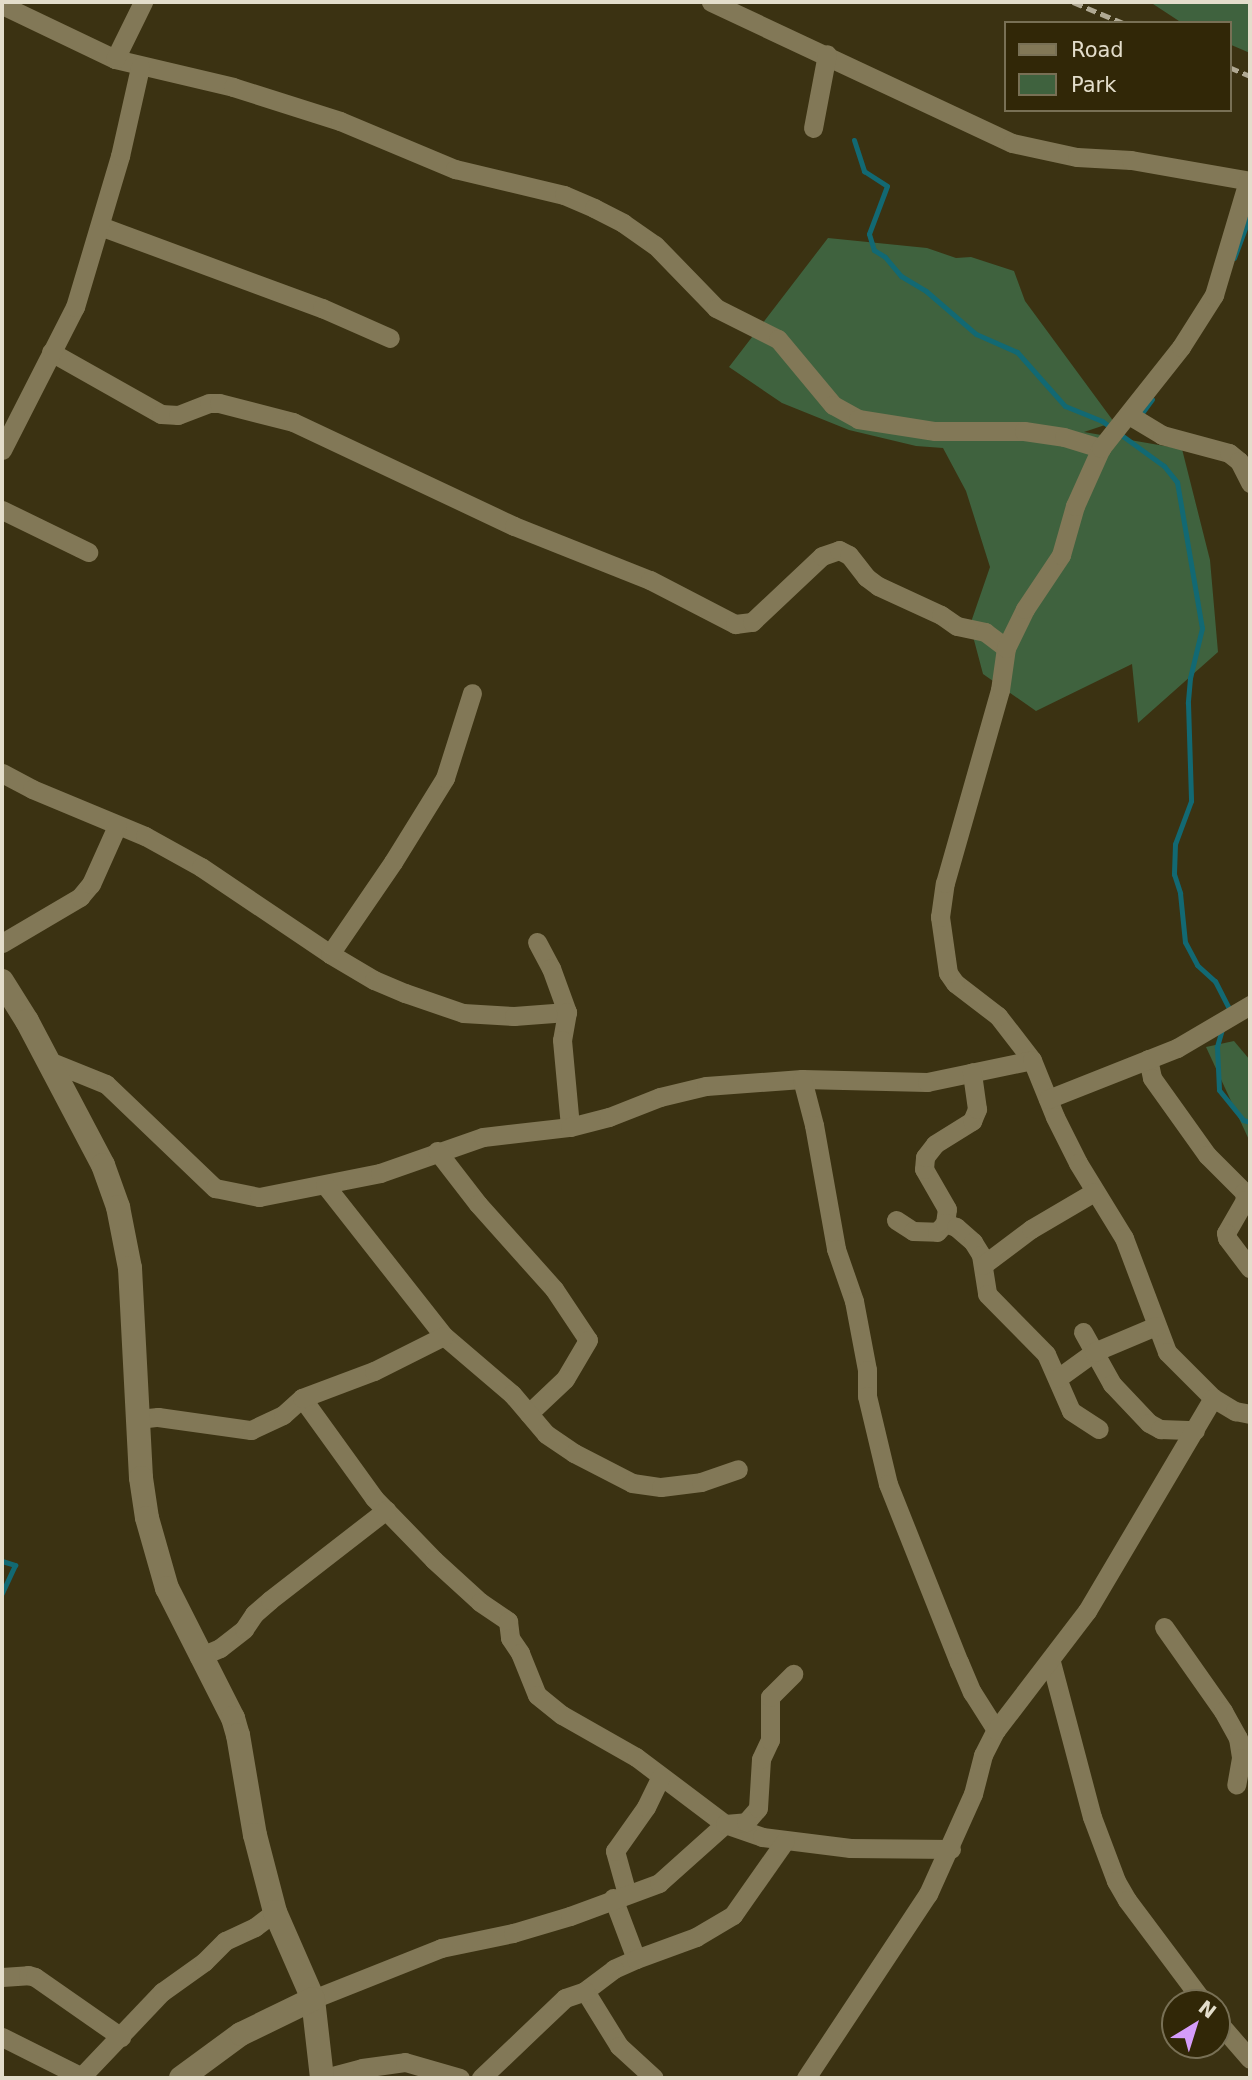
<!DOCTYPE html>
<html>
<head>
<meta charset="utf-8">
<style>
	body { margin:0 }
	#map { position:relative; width:1252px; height:2080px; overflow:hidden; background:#3b3212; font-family:"DejaVu Sans",sans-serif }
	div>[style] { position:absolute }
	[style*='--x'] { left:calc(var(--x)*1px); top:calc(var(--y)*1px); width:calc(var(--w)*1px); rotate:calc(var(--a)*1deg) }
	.green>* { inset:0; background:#3f623e }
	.stream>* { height:5px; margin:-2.5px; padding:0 2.5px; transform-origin:2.5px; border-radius:2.5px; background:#126973 }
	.minor>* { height:19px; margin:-9.5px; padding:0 9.5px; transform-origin:9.5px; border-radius:9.5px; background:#827857 }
	.tertiary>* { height:24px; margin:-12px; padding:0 12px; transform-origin:12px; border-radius:12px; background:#827857 }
	.rail>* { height:5px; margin-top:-2.5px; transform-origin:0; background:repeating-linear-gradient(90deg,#b0a993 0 10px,transparent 0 15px) }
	span { translate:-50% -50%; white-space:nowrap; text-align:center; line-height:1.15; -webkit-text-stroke:5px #312707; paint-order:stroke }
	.frame { position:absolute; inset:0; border:4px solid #e3ddcb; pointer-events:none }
	.legend { position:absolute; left:1004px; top:21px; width:228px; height:91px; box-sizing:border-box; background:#312707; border:2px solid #787055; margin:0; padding:9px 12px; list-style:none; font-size:21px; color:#e3ddcb }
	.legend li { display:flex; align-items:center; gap:14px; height:35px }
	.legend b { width:35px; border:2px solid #787055 }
	.north { position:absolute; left:1161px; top:1989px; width:70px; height:70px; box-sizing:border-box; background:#312707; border:2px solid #787055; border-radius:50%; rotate:38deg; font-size:19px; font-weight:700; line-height:28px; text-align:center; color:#e3ddcb }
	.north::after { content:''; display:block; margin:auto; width:24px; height:32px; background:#d59cfb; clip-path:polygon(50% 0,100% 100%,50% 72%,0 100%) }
</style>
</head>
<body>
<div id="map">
	<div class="green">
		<i style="clip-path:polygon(1150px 2px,1250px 2px,1250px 53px,1229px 44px,1229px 23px,1182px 23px)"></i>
		<i style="clip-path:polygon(828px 238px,927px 248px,956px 258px,971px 257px,1014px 271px,1025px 301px,1114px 422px,1084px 432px,1182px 449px,1210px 560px,1218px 652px,1138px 723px,1132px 664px,1036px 711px,983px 674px,970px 625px,990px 567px,966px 491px,943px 448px,916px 446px,849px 430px,782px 403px,729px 367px)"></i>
		<i style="clip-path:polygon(1234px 1041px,1250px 1060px,1250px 1142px,1206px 1047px)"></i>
	</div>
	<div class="stream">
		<i style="--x:854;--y:140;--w:33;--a:72"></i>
		<i style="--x:864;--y:171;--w:27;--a:33"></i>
		<i style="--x:887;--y:186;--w:51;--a:110.6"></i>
		<i style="--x:869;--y:234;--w:17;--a:73"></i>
		<i style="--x:874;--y:250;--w:13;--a:32"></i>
		<i style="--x:885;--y:257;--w:25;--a:50"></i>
		<i style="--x:901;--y:276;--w:29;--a:31"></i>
		<i style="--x:926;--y:291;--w:66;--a:40.7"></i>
		<i style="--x:976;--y:334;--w:45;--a:23.7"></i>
		<i style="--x:1017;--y:352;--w:72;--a:48.4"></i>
		<i style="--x:1065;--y:406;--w:40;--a:22"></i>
		<i style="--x:1102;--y:421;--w:77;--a:36"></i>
		<i style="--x:1164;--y:466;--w:21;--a:51"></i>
		<i style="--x:1177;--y:482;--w:148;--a:80.3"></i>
		<i style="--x:1202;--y:628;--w:51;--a:103.5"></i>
		<i style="--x:1190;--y:678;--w:25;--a:95"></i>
		<i style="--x:1188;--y:703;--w:98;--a:88.2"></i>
		<i style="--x:1191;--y:801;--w:46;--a:110.4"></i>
		<i style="--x:1175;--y:844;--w:30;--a:92"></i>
		<i style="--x:1174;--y:874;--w:20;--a:72"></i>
		<i style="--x:1180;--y:893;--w:49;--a:84.2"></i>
		<i style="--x:1185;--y:942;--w:26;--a:62"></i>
		<i style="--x:1197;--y:965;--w:24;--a:42"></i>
		<i style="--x:1215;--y:981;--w:33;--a:63"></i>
		<i style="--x:1234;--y:258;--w:46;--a:-69.6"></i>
		<i style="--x:1139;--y:417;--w:22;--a:-54"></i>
		<i style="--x:1222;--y:1029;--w:19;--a:106"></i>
		<i style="--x:1217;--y:1047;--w:43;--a:87.3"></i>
		<i style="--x:1219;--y:1090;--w:38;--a:51"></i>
		<i style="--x:1243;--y:1120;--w:7;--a:16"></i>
		<i style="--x:2;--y:1561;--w:14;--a:17"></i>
		<i style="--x:15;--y:1565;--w:31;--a:115"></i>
	</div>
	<div class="minor">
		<i style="--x:711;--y:2;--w:332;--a:25.1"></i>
		<i style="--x:1012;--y:143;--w:66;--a:12.2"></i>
		<i style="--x:1077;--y:157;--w:54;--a:3.2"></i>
		<i style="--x:1131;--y:160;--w:121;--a:10"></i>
		<i style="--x:2;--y:5;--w:125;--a:25.5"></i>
		<i style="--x:115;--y:59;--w:121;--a:13.3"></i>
		<i style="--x:233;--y:87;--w:112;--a:17.6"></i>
		<i style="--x:340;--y:121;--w:125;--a:22.7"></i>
		<i style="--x:455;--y:169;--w:112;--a:13.4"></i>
		<i style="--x:564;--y:195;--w:33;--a:23"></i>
		<i style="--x:594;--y:208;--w:33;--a:27"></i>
		<i style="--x:623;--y:223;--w:39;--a:35"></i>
		<i style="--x:655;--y:245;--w:88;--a:45.9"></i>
		<i style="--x:716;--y:308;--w:69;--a:26.6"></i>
		<i style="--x:778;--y:339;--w:86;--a:50.2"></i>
		<i style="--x:833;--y:405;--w:29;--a:29"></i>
		<i style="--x:858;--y:419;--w:78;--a:8.9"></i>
		<i style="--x:935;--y:431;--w:89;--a:0"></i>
		<i style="--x:1024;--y:431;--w:40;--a:8.5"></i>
		<i style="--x:1064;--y:437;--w:39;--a:17"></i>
		<i style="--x:115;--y:59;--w:64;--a:-63.8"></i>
		<i style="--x:813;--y:128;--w:75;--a:-79.3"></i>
		<i style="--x:100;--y:226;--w:237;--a:20.3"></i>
		<i style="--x:322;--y:308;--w:74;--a:23.8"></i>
		<i style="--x:51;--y:352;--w:126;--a:29.4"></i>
		<i style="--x:161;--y:414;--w:17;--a:3"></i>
		<i style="--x:178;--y:415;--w:33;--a:-21"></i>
		<i style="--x:209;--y:403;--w:10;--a:0"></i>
		<i style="--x:219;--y:403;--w:76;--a:14.4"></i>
		<i style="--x:293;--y:422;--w:244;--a:25.2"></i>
		<i style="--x:514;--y:526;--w:146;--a:21.7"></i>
		<i style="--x:650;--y:580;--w:96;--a:27.4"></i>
		<i style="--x:735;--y:624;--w:17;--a:-7"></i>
		<i style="--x:752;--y:622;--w:96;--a:-43.3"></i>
		<i style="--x:822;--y:556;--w:18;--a:-19"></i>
		<i style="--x:839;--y:550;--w:11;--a:27"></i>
		<i style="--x:849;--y:555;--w:28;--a:52"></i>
		<i style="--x:866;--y:577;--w:15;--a:37"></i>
		<i style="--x:878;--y:586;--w:69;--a:24.7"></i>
		<i style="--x:941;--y:615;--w:19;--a:35"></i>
		<i style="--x:957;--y:626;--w:29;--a:12"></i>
		<i style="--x:985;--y:632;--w:26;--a:37"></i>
		<i style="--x:1129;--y:415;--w:39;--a:31"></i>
		<i style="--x:1162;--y:435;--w:69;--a:15"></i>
		<i style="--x:1229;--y:453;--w:13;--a:39"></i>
		<i style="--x:1239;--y:461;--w:25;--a:63"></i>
		<i style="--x:2;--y:450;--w:161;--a:-63"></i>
		<i style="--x:75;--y:307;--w:158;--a:-73.4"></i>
		<i style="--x:120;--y:156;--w:91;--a:-77.3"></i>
		<i style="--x:2;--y:510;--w:96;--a:26"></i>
		<i style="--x:2;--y:773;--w:34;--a:28"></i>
		<i style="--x:32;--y:789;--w:122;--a:22.6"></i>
		<i style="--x:145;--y:836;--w:64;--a:29"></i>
		<i style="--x:201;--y:867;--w:156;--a:34"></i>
		<i style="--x:330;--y:954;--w:51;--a:30.6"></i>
		<i style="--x:374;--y:980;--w:34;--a:23"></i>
		<i style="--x:405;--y:993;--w:61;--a:19"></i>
		<i style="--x:463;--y:1013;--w:51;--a:3.4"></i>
		<i style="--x:514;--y:1016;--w:53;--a:-4.3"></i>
		<i style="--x:537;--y:942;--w:30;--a:62"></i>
		<i style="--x:551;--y:968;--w:47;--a:70"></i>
		<i style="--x:567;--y:1012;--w:28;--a:100"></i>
		<i style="--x:562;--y:1040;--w:87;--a:84.7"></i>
		<i style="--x:2;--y:943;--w:91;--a:-30.5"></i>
		<i style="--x:80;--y:897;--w:17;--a:-50"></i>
		<i style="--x:91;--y:884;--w:64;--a:-65.9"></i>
		<i style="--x:330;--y:954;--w:112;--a:-55.6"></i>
		<i style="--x:393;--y:862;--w:99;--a:-58.2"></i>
		<i style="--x:445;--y:778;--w:89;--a:-72.4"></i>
		<i style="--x:1148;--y:1059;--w:19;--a:78"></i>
		<i style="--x:1152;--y:1078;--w:95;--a:54.5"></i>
		<i style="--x:1207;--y:1155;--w:52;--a:45"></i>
		<i style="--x:1244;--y:1192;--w:8;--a:83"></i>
		<i style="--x:1245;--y:1200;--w:38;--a:120"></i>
		<i style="--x:1226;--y:1233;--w:5;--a:79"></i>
		<i style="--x:1227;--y:1238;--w:38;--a:53"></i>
		<i style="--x:1032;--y:1060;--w:56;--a:-127.7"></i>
		<i style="--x:998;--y:1016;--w:54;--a:-142.5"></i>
		<i style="--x:955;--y:983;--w:12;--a:-125"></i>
		<i style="--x:948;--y:973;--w:57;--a:-98.1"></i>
		<i style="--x:940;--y:917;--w:34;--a:-82"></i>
		<i style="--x:945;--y:883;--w:201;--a:-74.1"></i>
		<i style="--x:1000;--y:690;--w:42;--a:-81.9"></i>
		<i style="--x:1006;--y:648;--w:43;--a:-64"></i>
		<i style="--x:1025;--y:609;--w:65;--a:-56.3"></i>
		<i style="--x:1061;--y:555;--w:51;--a:-74.1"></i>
		<i style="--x:1075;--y:506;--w:64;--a:-65.9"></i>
		<i style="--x:1101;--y:448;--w:129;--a:-51.6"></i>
		<i style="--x:1181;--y:347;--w:62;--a:-57.6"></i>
		<i style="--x:1214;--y:295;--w:119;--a:-73.4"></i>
		<i style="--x:49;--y:1061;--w:61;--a:22"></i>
		<i style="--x:106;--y:1084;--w:151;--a:43.7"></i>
		<i style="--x:215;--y:1188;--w:45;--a:11.6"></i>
		<i style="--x:259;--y:1197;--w:123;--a:-11.2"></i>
		<i style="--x:380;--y:1173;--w:109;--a:-19.3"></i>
		<i style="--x:483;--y:1137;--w:88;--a:-6.6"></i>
		<i style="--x:570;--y:1127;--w:40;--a:-14.4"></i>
		<i style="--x:609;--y:1117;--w:55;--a:-21.4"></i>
		<i style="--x:660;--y:1097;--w:47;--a:-13.4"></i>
		<i style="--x:706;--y:1086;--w:96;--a:-4.2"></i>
		<i style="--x:802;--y:1079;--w:125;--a:1.4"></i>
		<i style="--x:927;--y:1082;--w:107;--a:-11.8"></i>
		<i style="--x:1032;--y:1060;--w:61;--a:68"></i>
		<i style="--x:1055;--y:1117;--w:51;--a:63.4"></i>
		<i style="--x:1078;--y:1163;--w:88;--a:58.5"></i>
		<i style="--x:1124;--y:1238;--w:122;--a:69.3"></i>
		<i style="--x:1167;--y:1352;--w:65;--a:45"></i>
		<i style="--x:1213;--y:1398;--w:26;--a:31"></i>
		<i style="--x:1235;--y:1411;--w:15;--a:11"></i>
		<i style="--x:802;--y:1079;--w:48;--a:75.4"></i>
		<i style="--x:814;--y:1125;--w:126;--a:79.9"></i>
		<i style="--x:836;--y:1249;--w:55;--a:70.9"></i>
		<i style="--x:854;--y:1301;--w:70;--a:79.3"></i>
		<i style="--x:867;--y:1370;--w:26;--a:90"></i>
		<i style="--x:867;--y:1396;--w:90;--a:76.6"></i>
		<i style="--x:888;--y:1484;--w:192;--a:68.3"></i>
		<i style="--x:959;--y:1662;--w:33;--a:67"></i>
		<i style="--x:972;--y:1692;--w:45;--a:57.7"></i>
		<i style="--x:1048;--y:1099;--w:139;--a:-21.6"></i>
		<i style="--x:1177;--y:1048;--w:85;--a:-30.5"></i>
		<i style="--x:437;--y:1151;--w:67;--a:52.3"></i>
		<i style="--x:478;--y:1204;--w:114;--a:48.2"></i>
		<i style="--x:554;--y:1289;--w:61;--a:56.3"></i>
		<i style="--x:588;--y:1340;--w:45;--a:120.5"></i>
		<i style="--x:565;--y:1379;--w:50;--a:136.6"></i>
		<i style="--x:325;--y:1185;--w:192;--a:51.8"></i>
		<i style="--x:444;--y:1336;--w:89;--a:40.5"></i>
		<i style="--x:512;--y:1394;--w:52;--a:49.6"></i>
		<i style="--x:546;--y:1434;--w:34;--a:34"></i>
		<i style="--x:574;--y:1453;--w:65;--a:27.3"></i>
		<i style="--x:632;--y:1483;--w:29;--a:8"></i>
		<i style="--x:661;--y:1487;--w:40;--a:-7.1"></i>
		<i style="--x:701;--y:1482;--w:39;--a:-19"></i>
		<i style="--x:896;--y:1220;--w:20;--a:33"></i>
		<i style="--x:913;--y:1231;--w:24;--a:2"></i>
		<i style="--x:937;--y:1232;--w:12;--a:-48"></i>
		<i style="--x:945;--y:1223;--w:14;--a:-82"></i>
		<i style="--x:947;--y:1209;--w:46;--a:-119.9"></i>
		<i style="--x:924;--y:1169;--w:12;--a:-85"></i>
		<i style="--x:925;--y:1157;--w:16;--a:-52"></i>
		<i style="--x:935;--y:1144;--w:44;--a:-31.9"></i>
		<i style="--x:972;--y:1121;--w:13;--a:-67"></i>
		<i style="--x:977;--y:1109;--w:37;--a:-98"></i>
		<i style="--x:945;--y:1223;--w:12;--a:20"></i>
		<i style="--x:956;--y:1227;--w:23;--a:41"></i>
		<i style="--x:973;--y:1242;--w:15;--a:58"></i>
		<i style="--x:981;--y:1255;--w:39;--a:81"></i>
		<i style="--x:987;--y:1294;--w:84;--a:45.5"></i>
		<i style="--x:1046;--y:1354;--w:62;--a:66.3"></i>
		<i style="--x:1071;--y:1411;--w:33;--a:33"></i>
		<i style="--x:983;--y:1265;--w:60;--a:-36.9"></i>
		<i style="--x:1031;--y:1229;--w:73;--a:-30.4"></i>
		<i style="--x:1083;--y:1332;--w:60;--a:60.9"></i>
		<i style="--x:1112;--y:1384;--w:54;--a:46.5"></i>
		<i style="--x:1149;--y:1423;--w:13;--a:29"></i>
		<i style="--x:1160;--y:1429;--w:35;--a:2"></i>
		<i style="--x:1058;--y:1378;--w:44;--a:-35.8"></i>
		<i style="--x:1094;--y:1352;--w:67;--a:-22.8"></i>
		<i style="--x:302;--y:1398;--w:123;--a:54.2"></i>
		<i style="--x:374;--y:1498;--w:86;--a:45.9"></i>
		<i style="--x:434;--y:1560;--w:62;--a:42.4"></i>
		<i style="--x:480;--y:1602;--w:34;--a:34"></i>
		<i style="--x:508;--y:1621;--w:17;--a:83"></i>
		<i style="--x:510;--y:1638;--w:18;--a:56"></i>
		<i style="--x:520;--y:1653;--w:45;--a:68"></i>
		<i style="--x:537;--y:1695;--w:32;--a:39"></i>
		<i style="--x:562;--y:1715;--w:85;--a:29.6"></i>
		<i style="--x:636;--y:1757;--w:111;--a:37"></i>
		<i style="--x:725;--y:1824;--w:39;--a:19"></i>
		<i style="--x:762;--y:1837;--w:89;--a:7.1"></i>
		<i style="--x:850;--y:1848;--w:101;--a:0.6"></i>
		<i style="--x:138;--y:1419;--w:20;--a:-6"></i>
		<i style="--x:158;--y:1417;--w:94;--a:8"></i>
		<i style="--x:251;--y:1430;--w:35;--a:-25"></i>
		<i style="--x:283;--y:1415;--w:25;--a:-42"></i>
		<i style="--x:302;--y:1398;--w:77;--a:-20.6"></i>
		<i style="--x:374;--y:1371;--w:78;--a:-26.6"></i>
		<i style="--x:1164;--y:1627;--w:103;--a:54.9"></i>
		<i style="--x:1223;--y:1711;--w:31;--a:61"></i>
		<i style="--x:1238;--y:1738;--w:20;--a:81"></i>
		<i style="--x:1241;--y:1758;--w:27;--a:100"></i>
		<i style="--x:199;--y:1657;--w:23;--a:-23"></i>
		<i style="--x:220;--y:1648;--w:31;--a:-38"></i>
		<i style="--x:244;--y:1629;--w:18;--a:-56"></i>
		<i style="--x:254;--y:1614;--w:21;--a:-41"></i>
		<i style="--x:270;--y:1600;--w:147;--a:-37.8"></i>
		<i style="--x:1051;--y:1662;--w:160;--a:75.2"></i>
		<i style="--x:1092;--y:1817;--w:68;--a:69.4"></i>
		<i style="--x:1116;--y:1881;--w:22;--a:60"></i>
		<i style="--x:1127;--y:1900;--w:129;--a:53.2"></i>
		<i style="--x:627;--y:1894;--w:45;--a:-105.6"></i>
		<i style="--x:615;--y:1851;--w:54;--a:-54.8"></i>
		<i style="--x:646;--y:1807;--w:34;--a:-64"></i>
		<i style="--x:613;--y:1898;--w:65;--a:69.3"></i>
		<i style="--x:636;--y:1959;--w:24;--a:156"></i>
		<i style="--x:614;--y:1969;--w:36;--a:143"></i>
		<i style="--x:585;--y:1991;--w:65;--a:58.3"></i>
		<i style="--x:619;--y:2046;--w:47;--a:42.4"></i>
		<i style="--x:636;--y:1959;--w:64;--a:-20.1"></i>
		<i style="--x:696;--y:1937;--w:43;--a:-30.7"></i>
		<i style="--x:733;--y:1915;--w:90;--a:-54.9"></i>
		<i style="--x:2;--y:1977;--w:26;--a:-4"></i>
		<i style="--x:28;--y:1975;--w:7;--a:16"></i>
		<i style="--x:35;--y:1977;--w:105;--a:34.9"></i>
		<i style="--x:313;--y:1999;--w:138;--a:-21.7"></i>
		<i style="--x:441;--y:1948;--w:74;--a:-11.8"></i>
		<i style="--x:513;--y:1933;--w:59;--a:-16.6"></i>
		<i style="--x:570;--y:1916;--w:95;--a:-20.3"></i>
		<i style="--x:659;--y:1883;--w:89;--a:-41.8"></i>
		<i style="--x:725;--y:1824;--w:21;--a:-5"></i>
		<i style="--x:746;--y:1822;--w:18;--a:-49"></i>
		<i style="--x:758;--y:1808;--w:49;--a:-86.5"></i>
		<i style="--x:761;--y:1759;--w:21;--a:-65"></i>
		<i style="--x:770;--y:1740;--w:43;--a:-90"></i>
		<i style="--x:770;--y:1697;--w:33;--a:-45"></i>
		<i style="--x:1217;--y:2021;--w:50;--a:49"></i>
		<i style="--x:2;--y:2037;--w:89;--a:26.6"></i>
		<i style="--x:80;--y:2078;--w:119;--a:-46.4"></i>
		<i style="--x:162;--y:1992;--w:52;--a:-35.5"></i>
		<i style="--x:204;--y:1962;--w:30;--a:-45"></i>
		<i style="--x:225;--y:1941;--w:33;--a:-25"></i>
		<i style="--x:255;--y:1927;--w:25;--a:-37"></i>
		<i style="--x:325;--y:2078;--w:38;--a:-15"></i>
		<i style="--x:362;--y:2068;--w:43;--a:-7.9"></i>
		<i style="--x:405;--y:2062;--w:57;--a:16.2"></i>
		<i style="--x:481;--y:2078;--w:116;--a:-43.6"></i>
		<i style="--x:565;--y:1998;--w:21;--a:-19"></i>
		<i style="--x:806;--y:2078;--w:221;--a:-56.5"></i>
		<i style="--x:928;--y:1894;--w:110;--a:-65.8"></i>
		<i style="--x:973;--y:1794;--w:40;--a:-75.6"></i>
		<i style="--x:983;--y:1755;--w:28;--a:-63"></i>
		<i style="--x:996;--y:1730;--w:150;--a:-52.6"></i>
		<i style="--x:1087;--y:1611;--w:247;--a:-59.4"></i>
	</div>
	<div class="tertiary">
		<i style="--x:2;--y:981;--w:47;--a:58"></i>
		<i style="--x:27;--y:1021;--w:163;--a:62.2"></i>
		<i style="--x:103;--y:1165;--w:45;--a:70.3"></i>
		<i style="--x:118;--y:1207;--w:62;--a:78.9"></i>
		<i style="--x:130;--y:1268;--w:210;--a:87"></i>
		<i style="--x:141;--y:1478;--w:40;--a:81.5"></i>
		<i style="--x:147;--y:1518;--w:73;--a:74.1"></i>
		<i style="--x:167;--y:1588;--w:146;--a:63.1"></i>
		<i style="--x:233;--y:1718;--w:18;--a:74"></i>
		<i style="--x:238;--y:1735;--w:101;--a:80.4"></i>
		<i style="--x:255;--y:1835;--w:80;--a:75.4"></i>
		<i style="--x:275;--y:1912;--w:95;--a:66.4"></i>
		<i style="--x:313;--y:1999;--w:80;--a:83.5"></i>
		<i style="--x:181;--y:2078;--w:74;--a:-36.3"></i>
		<i style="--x:241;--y:2034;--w:80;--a:-25.9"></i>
	</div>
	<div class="rail">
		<i style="--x:1073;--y:2;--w:54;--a:22.8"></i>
		<i style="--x:1229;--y:67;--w:23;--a:23"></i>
	</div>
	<div class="frame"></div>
	<ul class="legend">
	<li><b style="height:9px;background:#827857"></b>Road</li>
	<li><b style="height:19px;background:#3f623e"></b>Park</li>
	</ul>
	<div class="north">N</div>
</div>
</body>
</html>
